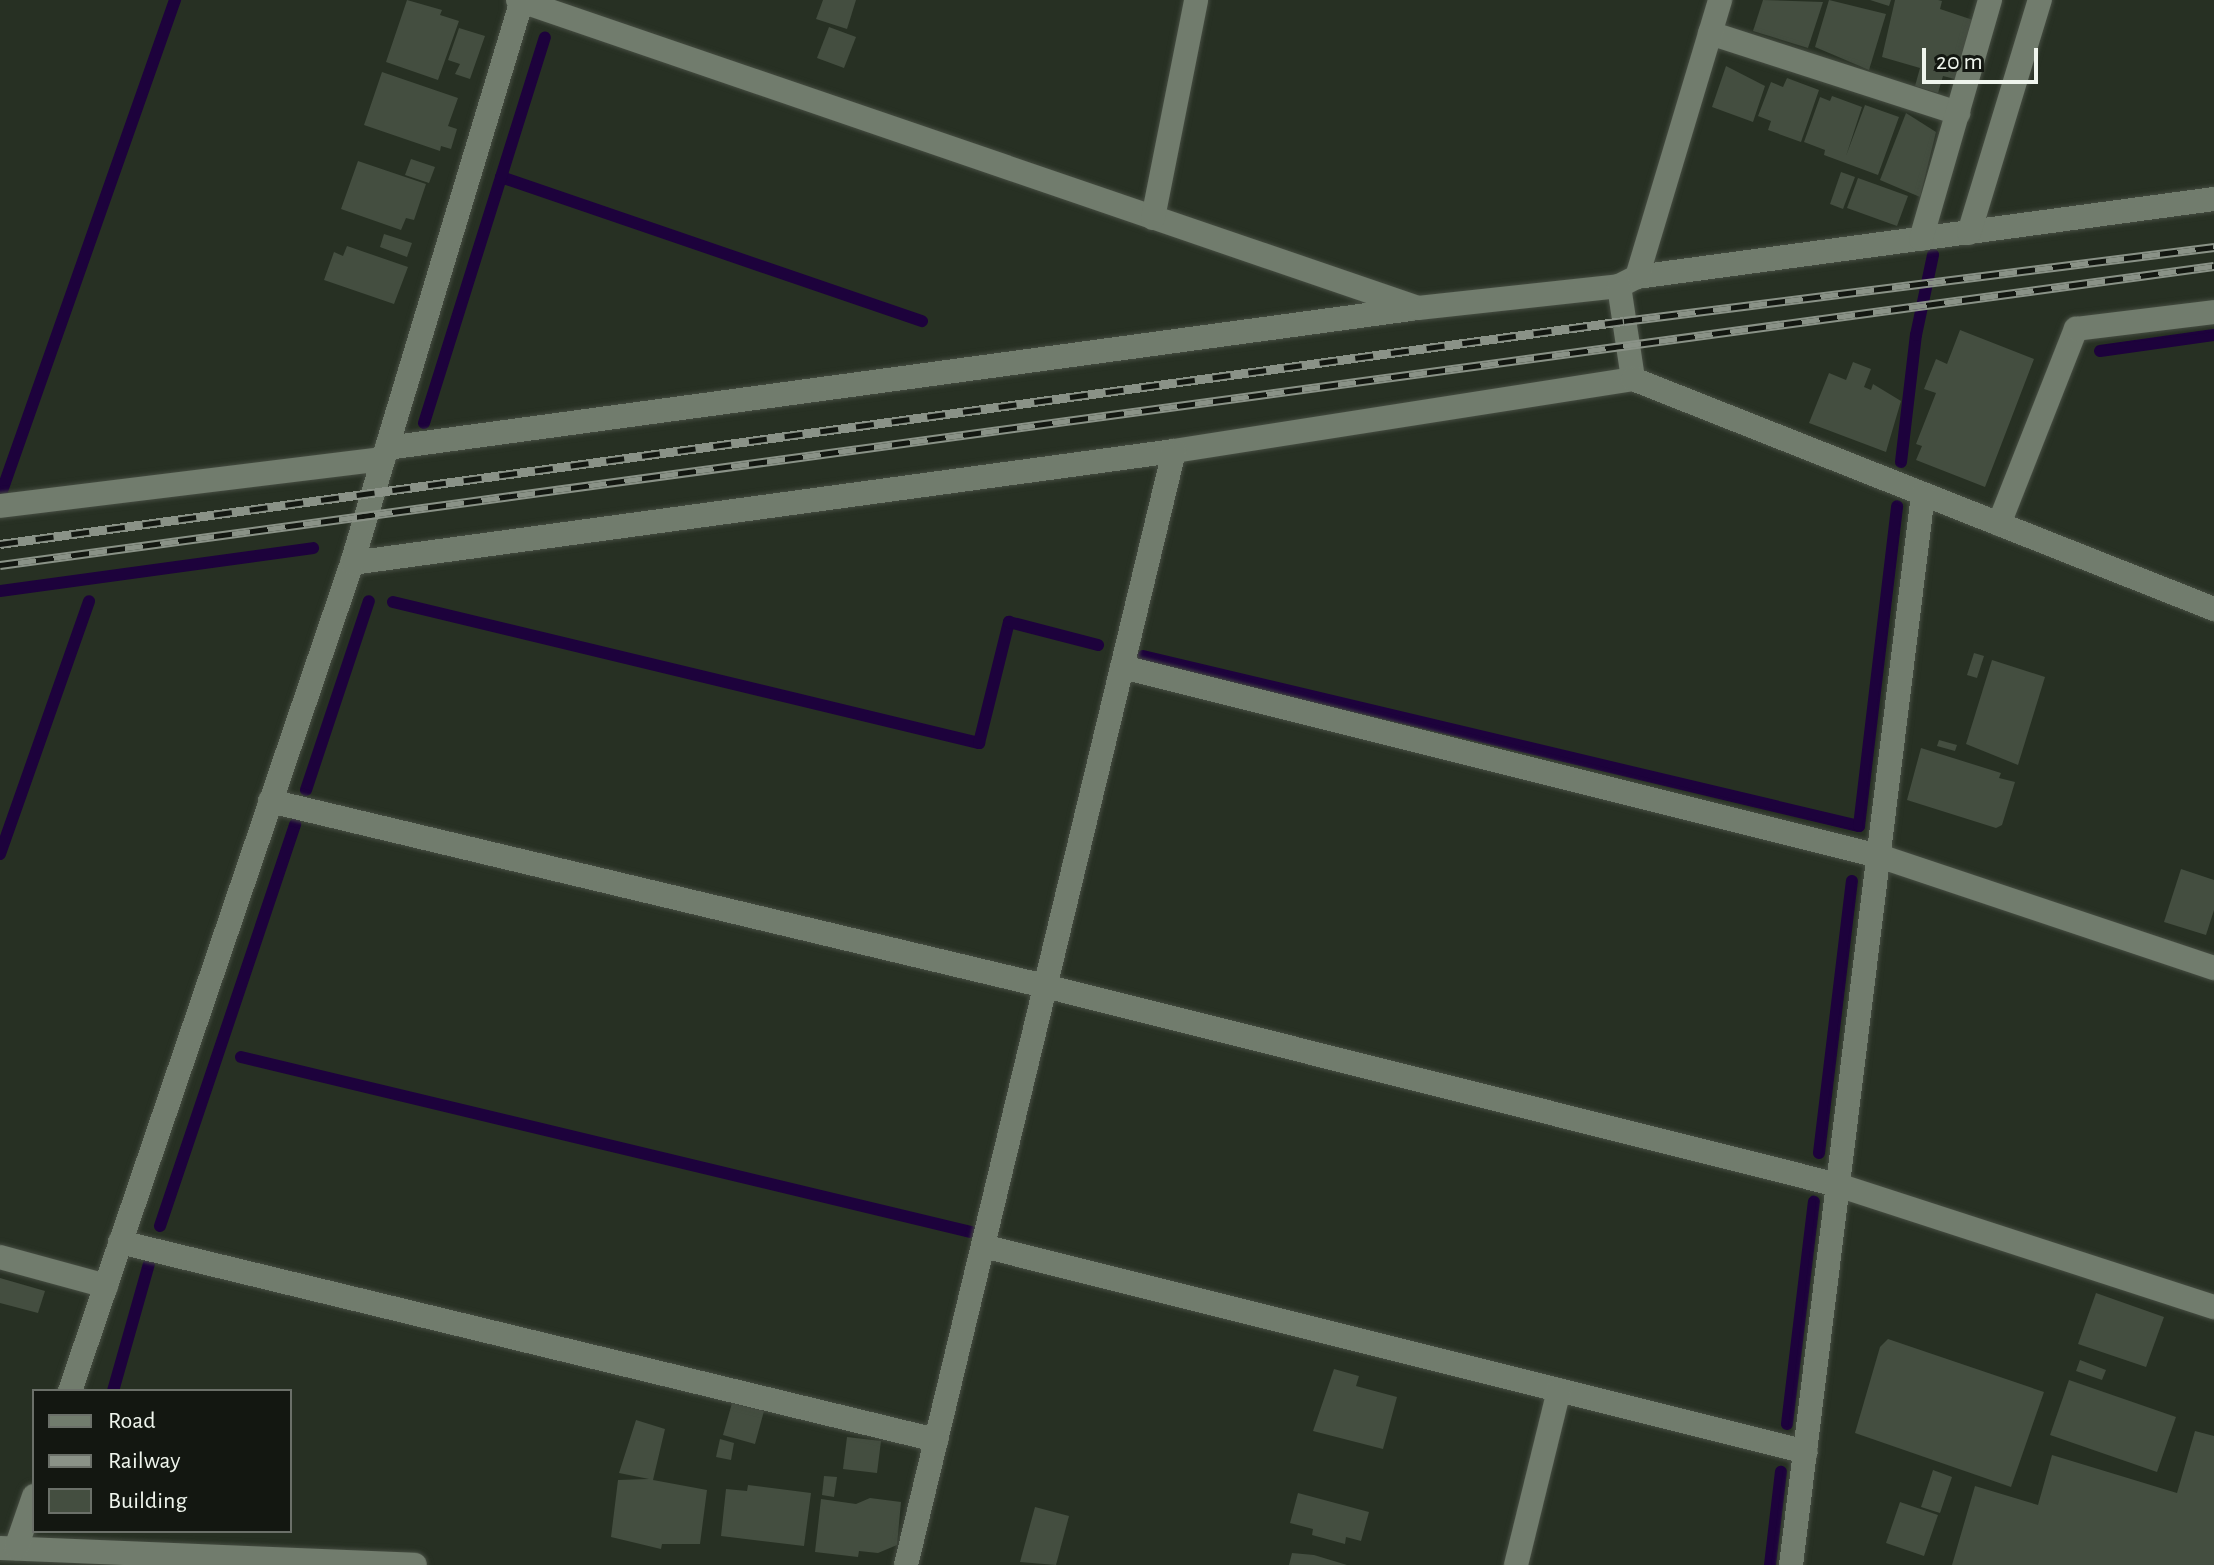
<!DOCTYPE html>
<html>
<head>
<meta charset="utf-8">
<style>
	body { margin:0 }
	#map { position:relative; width:2214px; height:1565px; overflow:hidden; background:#273023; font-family:"Alegreya Sans",sans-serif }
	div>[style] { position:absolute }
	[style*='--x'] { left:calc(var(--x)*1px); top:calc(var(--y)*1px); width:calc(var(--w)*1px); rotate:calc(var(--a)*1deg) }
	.stream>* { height:12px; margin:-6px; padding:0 6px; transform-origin:6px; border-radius:6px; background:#1d023c }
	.building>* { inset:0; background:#444e40 }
	.roads { filter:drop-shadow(0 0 2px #464d42) drop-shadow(0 0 2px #464d42) }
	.minor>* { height:24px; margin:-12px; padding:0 12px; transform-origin:12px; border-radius:12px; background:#717c6d }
	.rail>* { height:9px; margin-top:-4.5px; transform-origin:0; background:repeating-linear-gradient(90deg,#131711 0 18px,#8a9287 0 36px); box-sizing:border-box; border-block:2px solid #8a9287 }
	span { translate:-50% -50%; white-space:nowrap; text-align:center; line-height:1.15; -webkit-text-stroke:7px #131711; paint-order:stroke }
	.legend { position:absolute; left:32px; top:1389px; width:260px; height:144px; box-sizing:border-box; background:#131711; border:2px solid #6b7069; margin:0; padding:10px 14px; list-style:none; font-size:24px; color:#eff5ed }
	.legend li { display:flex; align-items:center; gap:16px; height:40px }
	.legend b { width:40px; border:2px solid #6b7069 }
	.scale { position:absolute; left:1922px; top:48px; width:116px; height:36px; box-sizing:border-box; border:4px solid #eff5ed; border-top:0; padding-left:10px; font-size:24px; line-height:28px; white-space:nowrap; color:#eff5ed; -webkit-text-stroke:6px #131711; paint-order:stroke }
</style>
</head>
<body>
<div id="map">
	<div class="stream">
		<i style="--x:501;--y:177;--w:445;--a:18.9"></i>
		<i style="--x:2100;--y:351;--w:115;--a:-8"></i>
		<i style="--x:424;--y:423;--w:404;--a:-72.6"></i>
		<i style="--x:1901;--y:462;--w:128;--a:-83.3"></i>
		<i style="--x:1916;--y:335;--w:82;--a:-78"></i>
		<i style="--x:2;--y:491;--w:521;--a:-70.59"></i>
		<i style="--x:0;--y:591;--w:316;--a:-7.8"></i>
		<i style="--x:393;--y:602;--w:603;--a:13.53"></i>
		<i style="--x:979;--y:743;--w:125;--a:-76.1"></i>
		<i style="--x:1009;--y:622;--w:92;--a:14.5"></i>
		<i style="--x:1143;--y:656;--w:736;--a:13.36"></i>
		<i style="--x:1859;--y:826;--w:322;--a:-83.2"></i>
		<i style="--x:306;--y:790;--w:199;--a:-71.6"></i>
		<i style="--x:0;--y:854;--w:268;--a:-70.6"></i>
		<i style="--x:241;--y:1057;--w:751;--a:13.48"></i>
		<i style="--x:1819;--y:1153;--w:274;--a:-83.1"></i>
		<i style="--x:160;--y:1226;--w:424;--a:-71.4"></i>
		<i style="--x:113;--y:1391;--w:132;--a:-74.2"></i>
		<i style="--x:1787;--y:1424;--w:224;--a:-83.1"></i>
		<i style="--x:1770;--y:1565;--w:94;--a:-83.3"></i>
	</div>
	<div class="building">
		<i style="clip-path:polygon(407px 0,442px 10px,440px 15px,459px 21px,438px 80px,386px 62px)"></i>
		<i style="clip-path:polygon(823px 0,856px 0,847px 29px,816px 19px)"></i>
		<i style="clip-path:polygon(1763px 0,1823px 2px,1808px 48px,1753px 31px)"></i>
		<i style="clip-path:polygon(1829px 0,1886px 14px,1869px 70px,1815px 47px)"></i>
		<i style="clip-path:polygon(1870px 0,1891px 0,1889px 6px)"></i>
		<i style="clip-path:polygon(1895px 0,1938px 0,1942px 1px,1940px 9px,1973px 20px,1955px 79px,1943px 76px,1938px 93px,1915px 86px,1920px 68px,1882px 57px)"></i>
		<i style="clip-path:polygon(829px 27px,856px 37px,844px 68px,817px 58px)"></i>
		<i style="clip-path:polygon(459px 28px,485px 36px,470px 79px,455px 74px,460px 64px,448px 60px)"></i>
		<i style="clip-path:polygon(1726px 66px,1765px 86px,1753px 122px,1712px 107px)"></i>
		<i style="clip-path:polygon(382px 72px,458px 98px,448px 126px,457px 129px,451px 149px,441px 146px,440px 151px,364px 125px)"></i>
		<i style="clip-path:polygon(1787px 78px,1819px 90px,1801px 142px,1768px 130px,1771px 121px,1758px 116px,1771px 82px,1783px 87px)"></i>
		<i style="clip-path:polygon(1832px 96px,1862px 107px,1846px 156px,1865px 105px,1899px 117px,1878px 175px,1824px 155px,1825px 150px,1804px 142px,1820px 97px,1830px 101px)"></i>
		<i style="clip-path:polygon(1906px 113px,1936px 132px,1920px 197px,1880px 180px)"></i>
		<i style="clip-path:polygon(411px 159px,435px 167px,429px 183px,405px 175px)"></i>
		<i style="clip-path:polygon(358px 161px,426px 184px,414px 220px,406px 218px,401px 230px,341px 209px)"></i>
		<i style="clip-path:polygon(1841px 172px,1855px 177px,1843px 209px,1830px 204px)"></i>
		<i style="clip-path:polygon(1858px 178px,1908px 196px,1897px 226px,1847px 208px)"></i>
		<i style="clip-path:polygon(384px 234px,412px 243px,407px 257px,380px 247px)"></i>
		<i style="clip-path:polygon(347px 246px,408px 267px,394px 304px,324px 280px,334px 252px,343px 256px)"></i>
		<i style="clip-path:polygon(1960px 330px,2034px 359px,1985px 487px,1916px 460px,1922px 446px,1916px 444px,1936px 393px,1924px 389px,1936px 359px,1947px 364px)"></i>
		<i style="clip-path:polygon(1853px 362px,1871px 369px,1864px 387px,1871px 390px,1873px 384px,1901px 401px,1886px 452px,1809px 423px,1829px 373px,1846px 380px)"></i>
		<i style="clip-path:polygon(1974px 653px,1984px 656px,1977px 678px,1967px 675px)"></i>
		<i style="clip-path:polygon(1992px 660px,2045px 677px,2018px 765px,1966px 744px)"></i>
		<i style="clip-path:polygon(1939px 740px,1957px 745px,1955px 751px,1937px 746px)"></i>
		<i style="clip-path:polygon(1921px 748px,2001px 773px,1999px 778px,2015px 782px,2002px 825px,1996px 828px,1907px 800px)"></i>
		<i style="clip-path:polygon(2181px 869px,2214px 880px,2214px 910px,2206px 935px,2164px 922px)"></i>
		<i style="clip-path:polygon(0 1278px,45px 1291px,38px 1313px,0 1303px)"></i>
		<i style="clip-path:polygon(2096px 1293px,2164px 1317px,2146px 1367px,2078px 1344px)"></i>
		<i style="clip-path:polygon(1888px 1339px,2044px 1392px,2011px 1487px,1855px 1433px,1880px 1347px)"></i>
		<i style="clip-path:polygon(2080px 1360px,2106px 1370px,2102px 1380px,2076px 1371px)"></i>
		<i style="clip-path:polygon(1334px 1369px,1359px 1376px,1356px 1386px,1397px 1397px,1383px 1449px,1313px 1431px)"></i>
		<i style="clip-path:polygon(2069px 1380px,2176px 1417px,2157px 1472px,2050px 1435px)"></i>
		<i style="clip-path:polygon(732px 1403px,764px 1411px,755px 1444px,723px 1435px)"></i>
		<i style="clip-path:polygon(636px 1420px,665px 1429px,653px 1480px,707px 1490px,700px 1544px,662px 1544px,661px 1549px,611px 1537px,618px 1480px,649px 1479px,619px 1473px)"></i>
		<i style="clip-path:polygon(2195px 1431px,2214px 1436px,2214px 1565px,1952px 1565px,1975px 1486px,2038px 1505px,2052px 1455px,2177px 1493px)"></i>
		<i style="clip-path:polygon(847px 1437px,881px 1441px,877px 1473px,843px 1469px)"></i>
		<i style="clip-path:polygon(720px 1439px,734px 1443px,731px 1460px,716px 1457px)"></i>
		<i style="clip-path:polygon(1933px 1470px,1952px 1477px,1940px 1513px,1921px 1507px)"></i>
		<i style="clip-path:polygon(824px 1476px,837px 1477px,834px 1497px,822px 1495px)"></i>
		<i style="clip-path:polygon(748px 1485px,811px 1493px,804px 1546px,721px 1536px,726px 1489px,747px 1491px)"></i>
		<i style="clip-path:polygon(1298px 1493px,1369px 1512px,1361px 1541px,1346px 1537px,1345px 1544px,1312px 1535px,1313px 1529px,1290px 1523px)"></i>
		<i style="clip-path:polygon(870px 1498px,901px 1502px,897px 1545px,878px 1553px,859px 1551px,858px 1557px,815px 1552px,821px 1499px,856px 1504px)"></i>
		<i style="clip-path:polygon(1900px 1502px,1938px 1515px,1924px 1556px,1886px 1543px)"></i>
		<i style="clip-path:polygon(1035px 1507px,1069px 1516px,1056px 1565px,1020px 1562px)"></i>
		<i style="clip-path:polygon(1292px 1553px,1314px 1555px,1347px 1565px,1289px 1565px)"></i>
	</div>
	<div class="roads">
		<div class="minor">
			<i style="--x:518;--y:0;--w:951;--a:18.89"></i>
			<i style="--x:1418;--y:308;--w:202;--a:-6.2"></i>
			<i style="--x:1619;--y:286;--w:20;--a:-27"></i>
			<i style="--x:1637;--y:277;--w:582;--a:-7.7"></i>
			<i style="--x:1710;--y:33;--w:261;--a:17.9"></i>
			<i style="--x:1153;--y:218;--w:222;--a:-78.8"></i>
			<i style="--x:1969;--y:233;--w:244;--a:-73.1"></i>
			<i style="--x:1921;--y:239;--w:249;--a:-73.9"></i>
			<i style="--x:1637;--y:277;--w:289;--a:-73.3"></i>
			<i style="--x:1619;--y:286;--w:94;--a:81.4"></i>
			<i style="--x:387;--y:448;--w:1033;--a:-7.73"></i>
			<i style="--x:0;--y:506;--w:386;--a:-7"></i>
			<i style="--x:1999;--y:524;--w:210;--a:-68.5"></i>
			<i style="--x:2076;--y:329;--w:139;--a:-7"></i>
			<i style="--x:352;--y:563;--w:830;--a:-7.76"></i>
			<i style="--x:1174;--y:451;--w:465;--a:-8.9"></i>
			<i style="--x:1633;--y:379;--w:625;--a:21.6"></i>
			<i style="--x:1122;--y:667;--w:780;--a:14.02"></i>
			<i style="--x:1879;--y:856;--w:353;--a:18.5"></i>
			<i style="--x:270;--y:801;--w:797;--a:13.43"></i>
			<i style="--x:1045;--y:986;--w:818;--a:14.09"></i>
			<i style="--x:1838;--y:1185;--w:395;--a:18"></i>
			<i style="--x:120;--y:1242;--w:840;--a:13.64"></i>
			<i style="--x:983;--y:1246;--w:848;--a:14.05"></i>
			<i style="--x:0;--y:1257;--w:110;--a:15.3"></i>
			<i style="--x:70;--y:1391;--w:875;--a:-71.19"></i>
			<i style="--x:352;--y:563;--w:588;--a:-73.2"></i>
			<i style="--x:0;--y:1548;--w:415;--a:2.3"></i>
			<i style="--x:16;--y:1548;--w:55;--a:-70.9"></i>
			<i style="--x:906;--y:1565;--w:1146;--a:-76.47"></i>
			<i style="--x:1516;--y:1565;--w:180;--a:-76.2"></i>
			<i style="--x:1791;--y:1565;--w:1079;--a:-82.97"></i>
		</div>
	</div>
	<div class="rail">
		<i style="--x:0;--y:544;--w:1639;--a:-7.82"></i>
		<i style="--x:1624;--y:321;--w:595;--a:-7.15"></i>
		<i style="--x:0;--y:565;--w:2234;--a:-7.69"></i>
	</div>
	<ul class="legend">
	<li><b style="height:10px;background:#717c6d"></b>Road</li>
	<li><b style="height:10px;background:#8a9287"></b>Railway</li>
	<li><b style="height:22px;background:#444e40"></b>Building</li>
	</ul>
	<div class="scale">20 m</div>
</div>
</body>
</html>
